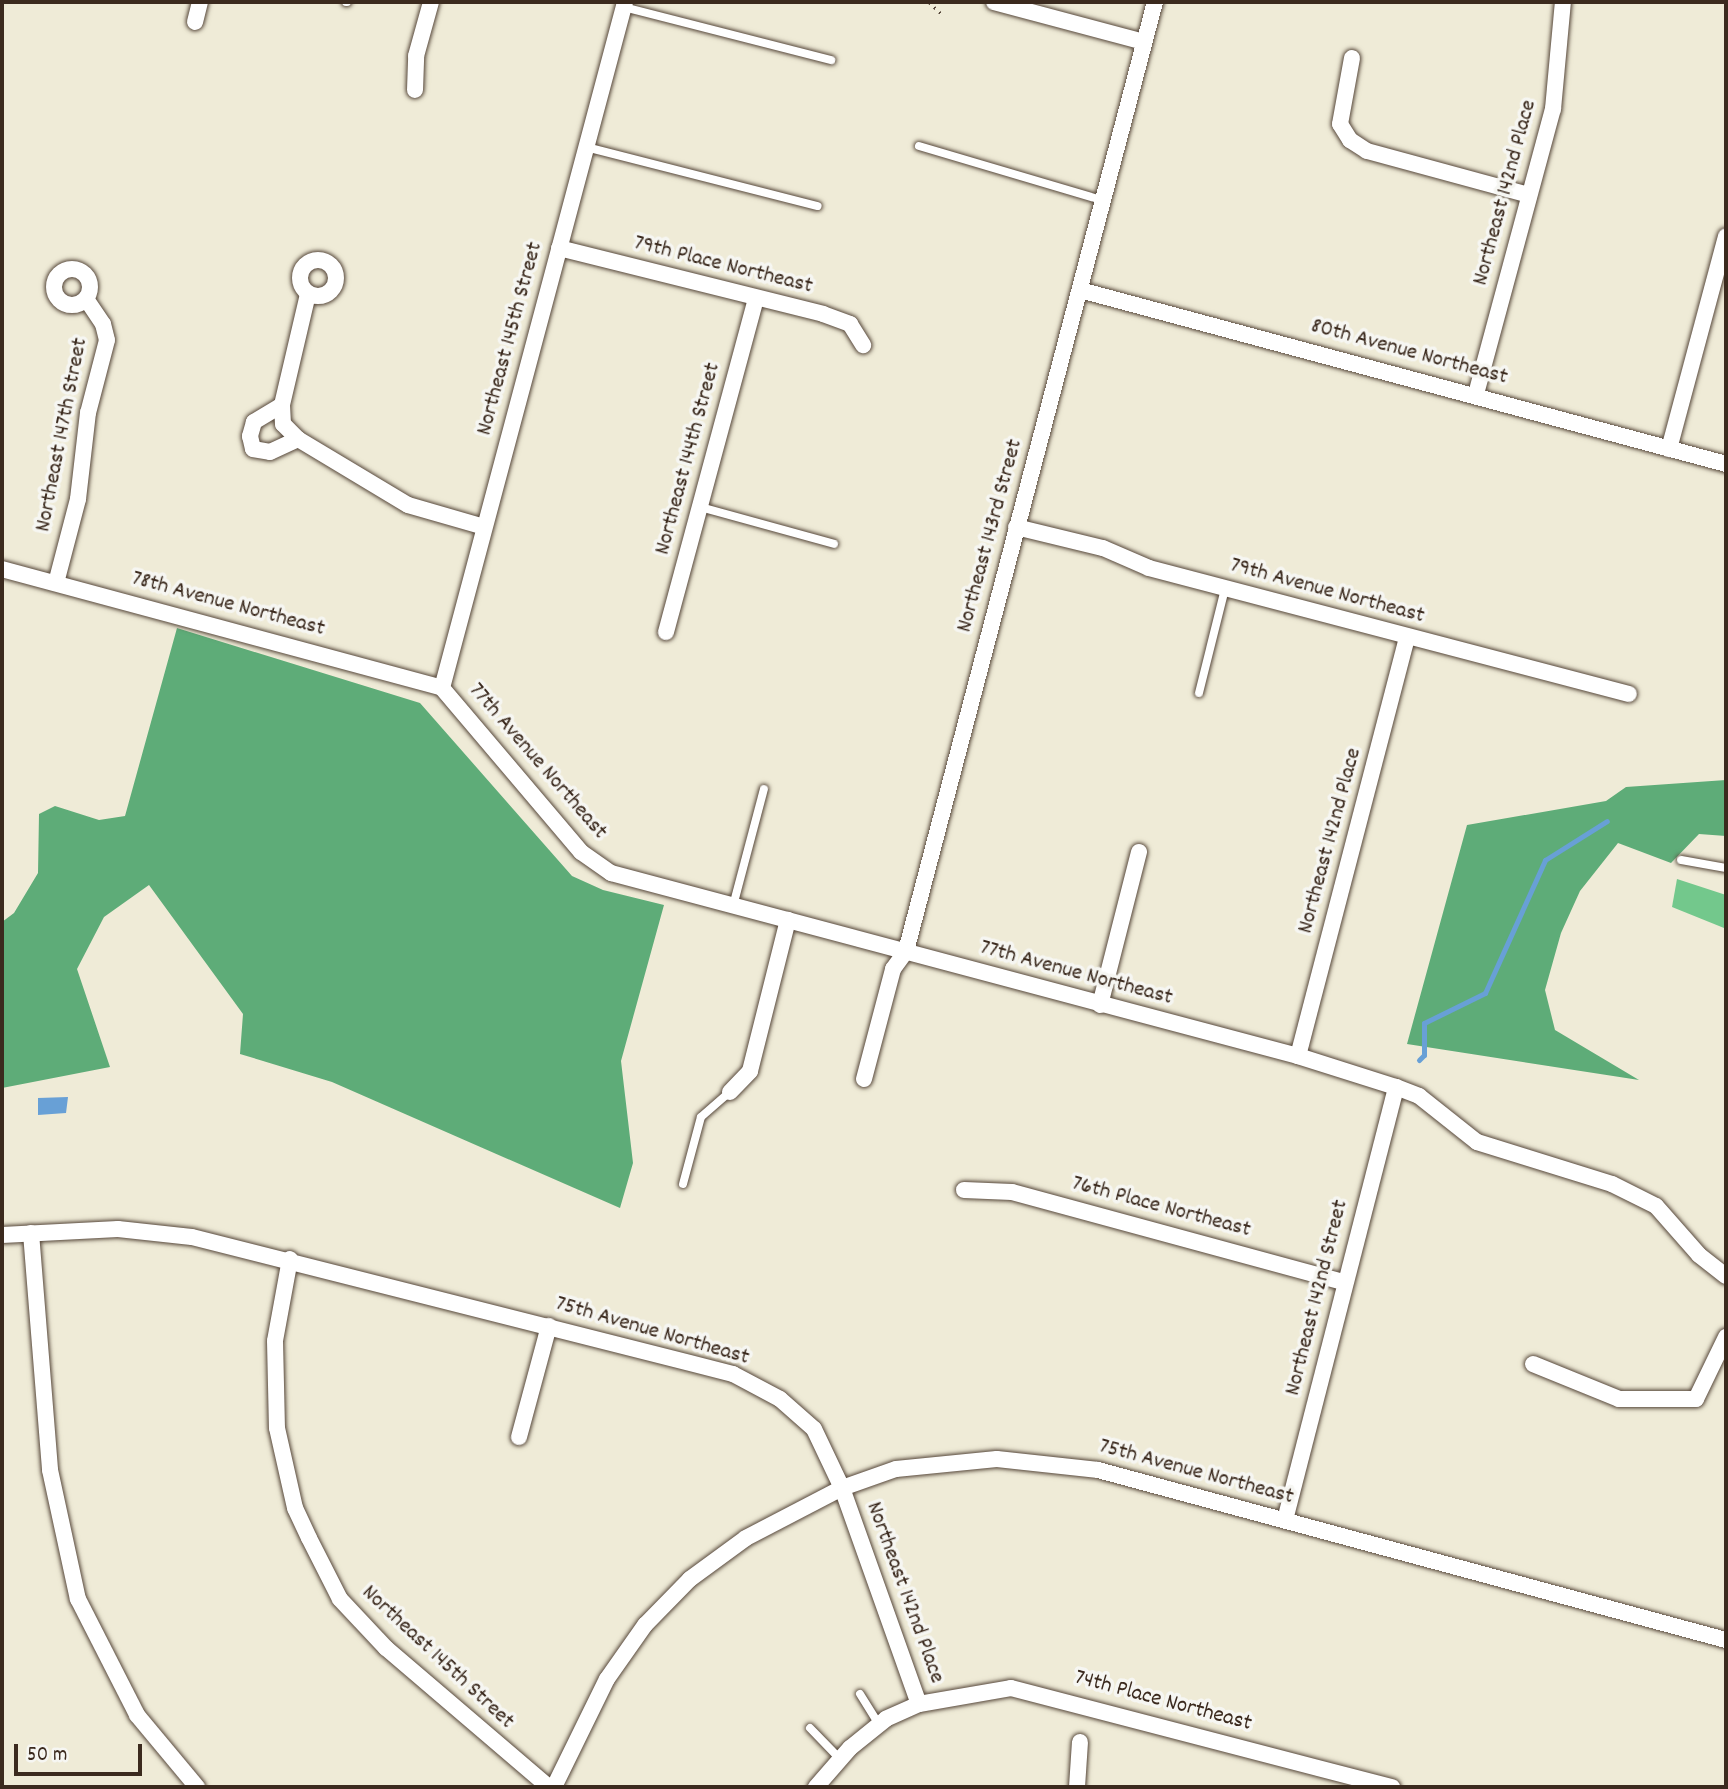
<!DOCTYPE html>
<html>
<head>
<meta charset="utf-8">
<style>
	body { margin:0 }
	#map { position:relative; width:1728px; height:1789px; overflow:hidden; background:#efebd7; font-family:Dekko,sans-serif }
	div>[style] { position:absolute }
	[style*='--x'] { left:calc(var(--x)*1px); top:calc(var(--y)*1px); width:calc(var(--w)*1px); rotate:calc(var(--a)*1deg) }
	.green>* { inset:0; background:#73c88c }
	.forest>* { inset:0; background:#5eac78 }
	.water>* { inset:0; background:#68a0d6 }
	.stream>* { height:5px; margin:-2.5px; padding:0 2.5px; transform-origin:2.5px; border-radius:2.5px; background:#68a0d6 }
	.path>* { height:2.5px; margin-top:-1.25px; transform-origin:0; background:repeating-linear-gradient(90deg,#56473a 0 2px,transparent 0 7px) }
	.roads { filter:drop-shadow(0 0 2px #56473a) drop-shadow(0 0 2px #56473a) }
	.lane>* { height:8px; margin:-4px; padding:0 4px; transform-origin:4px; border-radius:4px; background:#fff }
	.street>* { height:16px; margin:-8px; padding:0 8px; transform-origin:8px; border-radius:8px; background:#fff }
	.street>.ring { margin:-8px; padding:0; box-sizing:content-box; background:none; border:16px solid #fff; border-radius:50% }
	span { translate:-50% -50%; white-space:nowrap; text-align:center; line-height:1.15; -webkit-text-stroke:7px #f6f6f2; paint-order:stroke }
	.street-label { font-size:23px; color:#3b2a1e }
	.frame { position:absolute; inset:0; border:4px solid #3b2a1e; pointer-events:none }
	.scale { position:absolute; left:14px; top:1744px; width:128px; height:32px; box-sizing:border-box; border:4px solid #3b2a1e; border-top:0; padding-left:9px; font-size:21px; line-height:24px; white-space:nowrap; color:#3b2a1e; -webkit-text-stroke:5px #f6f6f2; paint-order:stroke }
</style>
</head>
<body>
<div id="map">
	<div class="green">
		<i style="clip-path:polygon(1677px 879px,1726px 895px,1724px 928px,1672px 907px)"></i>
	</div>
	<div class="forest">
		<i style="clip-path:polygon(177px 628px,420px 703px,572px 876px,603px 890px,664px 905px,621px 1061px,633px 1163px,620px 1208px,332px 1082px,240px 1054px,243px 1014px,149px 885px,104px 917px,77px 969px,110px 1067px,2px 1088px,2px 922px,14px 913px,38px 873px,39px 814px,55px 806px,99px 820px,125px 816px)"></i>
		<i style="clip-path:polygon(1726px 780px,1726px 836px,1699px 834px,1671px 863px,1618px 843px,1580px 891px,1561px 933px,1545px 990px,1555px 1030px,1639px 1080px,1407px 1044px,1467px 825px,1606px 801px,1626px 787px)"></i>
	</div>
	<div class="water">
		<i style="clip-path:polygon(68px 1097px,66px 1113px,38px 1115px,38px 1098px)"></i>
	</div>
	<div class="stream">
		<i style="--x:1419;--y:1060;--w:7;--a:-45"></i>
		<i style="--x:1424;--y:1055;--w:32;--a:-90"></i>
		<i style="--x:1424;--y:1023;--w:68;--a:-26.2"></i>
		<i style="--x:1485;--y:993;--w:146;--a:-65.7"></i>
		<i style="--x:1545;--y:860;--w:73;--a:-32.2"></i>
	</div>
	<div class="path">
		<i style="--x:929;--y:2;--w:16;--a:43"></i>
	</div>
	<div class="roads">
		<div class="lane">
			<i style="--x:346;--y:2;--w:1;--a:0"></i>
			<i style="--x:624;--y:7;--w:214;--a:14.4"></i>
			<i style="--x:919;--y:146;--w:190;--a:16.5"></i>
			<i style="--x:586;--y:147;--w:239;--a:14.3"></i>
			<i style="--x:700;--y:507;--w:139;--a:15.4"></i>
			<i style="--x:1199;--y:693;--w:107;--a:-76"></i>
			<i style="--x:1681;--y:860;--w:46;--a:10.1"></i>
			<i style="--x:733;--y:906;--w:121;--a:-75.2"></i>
			<i style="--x:683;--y:1184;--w:69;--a:-75"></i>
			<i style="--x:701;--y:1117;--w:38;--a:-41"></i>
			<i style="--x:860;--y:1694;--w:36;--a:58"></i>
			<i style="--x:810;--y:1728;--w:43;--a:45.9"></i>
		</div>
		<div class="street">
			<i style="--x:994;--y:2;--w:155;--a:14.9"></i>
			<i style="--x:195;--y:22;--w:21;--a:-76"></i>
			<i style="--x:1352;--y:58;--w:67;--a:100.3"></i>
			<i style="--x:1340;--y:124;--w:19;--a:58"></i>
			<i style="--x:1350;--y:140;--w:20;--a:33"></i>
			<i style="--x:1367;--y:151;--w:168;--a:15.2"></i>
			<i style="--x:415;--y:90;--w:34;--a:-88"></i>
			<i style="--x:416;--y:56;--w:56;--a:-74.5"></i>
			<i style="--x:559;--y:248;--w:272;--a:14"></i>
			<i style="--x:823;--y:314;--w:29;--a:20"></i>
			<i style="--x:850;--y:324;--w:25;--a:58"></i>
			<i class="ring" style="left:300px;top:260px;width:20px;height:20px"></i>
			<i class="ring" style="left:54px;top:269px;width:20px;height:20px"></i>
			<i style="--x:1080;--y:290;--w:669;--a:15.07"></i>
			<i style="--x:308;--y:294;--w:114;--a:103.2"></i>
			<i style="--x:282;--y:405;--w:19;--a:87"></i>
			<i style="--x:283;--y:424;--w:21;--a:45"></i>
			<i style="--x:298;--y:439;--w:128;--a:31"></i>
			<i style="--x:408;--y:505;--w:79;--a:16.1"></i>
			<i style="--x:1476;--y:394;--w:295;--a:-74.9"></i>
			<i style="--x:1553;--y:109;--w:107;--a:-84.7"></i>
			<i style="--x:282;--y:405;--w:33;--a:149"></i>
			<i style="--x:254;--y:422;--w:15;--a:106"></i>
			<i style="--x:250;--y:436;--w:13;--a:77"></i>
			<i style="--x:253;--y:449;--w:17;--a:10"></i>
			<i style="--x:270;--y:452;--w:31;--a:-25"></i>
			<i style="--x:1669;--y:449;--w:220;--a:-75"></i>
			<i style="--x:1016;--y:527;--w:89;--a:13.6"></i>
			<i style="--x:1103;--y:548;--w:50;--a:23.5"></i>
			<i style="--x:1149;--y:568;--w:496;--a:14.7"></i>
			<i style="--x:2;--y:569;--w:456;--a:15.1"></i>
			<i style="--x:56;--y:583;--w:87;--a:-75.3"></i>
			<i style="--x:78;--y:499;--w:87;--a:-83.4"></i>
			<i style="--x:88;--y:413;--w:75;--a:-75.4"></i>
			<i style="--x:107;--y:340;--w:16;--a:-104"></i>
			<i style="--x:103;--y:324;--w:30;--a:-124"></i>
			<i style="--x:666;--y:632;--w:346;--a:-74.9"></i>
			<i style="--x:442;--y:688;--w:215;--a:49.7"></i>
			<i style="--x:581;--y:852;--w:37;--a:35"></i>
			<i style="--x:611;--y:873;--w:711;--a:14.92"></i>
			<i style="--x:1298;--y:1056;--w:103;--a:17.6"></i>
			<i style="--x:1396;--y:1087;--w:25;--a:21"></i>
			<i style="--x:1419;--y:1096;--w:74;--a:38.4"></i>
			<i style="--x:1477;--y:1142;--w:141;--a:17.3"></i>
			<i style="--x:1612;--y:1184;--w:49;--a:26.6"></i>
			<i style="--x:1656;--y:1206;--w:65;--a:48.7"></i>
			<i style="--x:1699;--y:1255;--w:34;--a:38"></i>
			<i style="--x:442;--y:688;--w:710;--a:-75.06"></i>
			<i style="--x:1100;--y:1005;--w:158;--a:-75.7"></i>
			<i style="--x:1298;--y:1056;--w:433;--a:-75.4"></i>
			<i style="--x:864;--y:1079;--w:114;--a:-75.2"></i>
			<i style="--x:893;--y:969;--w:22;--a:-54"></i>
			<i style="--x:906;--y:951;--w:981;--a:-75.3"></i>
			<i style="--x:730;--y:1092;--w:29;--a:-46"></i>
			<i style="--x:750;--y:1071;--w:156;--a:-75.9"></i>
			<i style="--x:964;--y:1190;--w:48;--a:2.4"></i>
			<i style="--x:1012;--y:1192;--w:343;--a:15.2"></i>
			<i style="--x:31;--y:1233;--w:238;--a:85.4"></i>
			<i style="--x:50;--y:1470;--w:132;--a:77.8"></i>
			<i style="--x:78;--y:1599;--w:130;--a:63"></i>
			<i style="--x:137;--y:1715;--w:94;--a:50.2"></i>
			<i style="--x:2;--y:1235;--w:116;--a:-3"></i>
			<i style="--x:118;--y:1229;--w:74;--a:6.2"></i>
			<i style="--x:192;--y:1237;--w:558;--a:14.21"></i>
			<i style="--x:733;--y:1374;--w:53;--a:28"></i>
			<i style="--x:780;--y:1399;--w:45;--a:41.4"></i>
			<i style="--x:814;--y:1429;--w:65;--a:64.6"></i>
			<i style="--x:842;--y:1488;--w:57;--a:-19.4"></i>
			<i style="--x:896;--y:1469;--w:101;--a:-5.7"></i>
			<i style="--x:997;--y:1459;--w:102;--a:6.2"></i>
			<i style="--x:1098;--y:1470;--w:651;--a:15.15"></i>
			<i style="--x:290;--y:1259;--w:83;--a:100.4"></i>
			<i style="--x:275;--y:1341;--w:87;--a:88.7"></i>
			<i style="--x:277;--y:1428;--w:82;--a:77.3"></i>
			<i style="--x:295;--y:1508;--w:33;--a:65"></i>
			<i style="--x:309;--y:1538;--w:68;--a:63.1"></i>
			<i style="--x:340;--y:1599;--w:67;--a:46.8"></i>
			<i style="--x:386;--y:1648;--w:214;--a:40.5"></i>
			<i style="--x:1533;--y:1364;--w:93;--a:22.1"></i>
			<i style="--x:1619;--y:1399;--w:77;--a:0"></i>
			<i style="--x:1696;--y:1399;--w:69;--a:-64.2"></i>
			<i style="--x:519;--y:1437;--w:115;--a:-74.9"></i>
			<i style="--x:1285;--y:1520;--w:447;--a:-75.6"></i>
			<i style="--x:919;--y:1704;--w:93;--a:-9.9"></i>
			<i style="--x:1011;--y:1688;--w:394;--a:14.6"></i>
			<i style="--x:554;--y:1787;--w:120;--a:-63.9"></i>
			<i style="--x:607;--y:1679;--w:66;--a:-54.9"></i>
			<i style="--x:645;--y:1625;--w:64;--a:-45.6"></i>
			<i style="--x:690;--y:1579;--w:69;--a:-36.2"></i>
			<i style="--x:746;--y:1538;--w:108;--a:-27.5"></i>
			<i style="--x:842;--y:1488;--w:229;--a:70.4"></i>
			<i style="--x:919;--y:1704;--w:36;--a:156"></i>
			<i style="--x:886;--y:1719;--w:46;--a:141.1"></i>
			<i style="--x:850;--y:1748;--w:52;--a:131.1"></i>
			<i style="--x:1077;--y:1787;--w:45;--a:-86.2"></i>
		</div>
	</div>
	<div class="street-label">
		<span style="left:1506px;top:193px;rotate:-75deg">Northeast 142nd Place</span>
		<span style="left:723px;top:266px;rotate:14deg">79th Place Northeast</span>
		<span style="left:511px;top:339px;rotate:-75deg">Northeast 145th Street</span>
		<span style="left:1409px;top:353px;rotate:15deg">80th Avenue Northeast</span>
		<span style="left:63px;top:435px;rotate:-79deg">Northeast 147th Street</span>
		<span style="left:689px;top:459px;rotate:-75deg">Northeast 144th Street</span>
		<span style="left:991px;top:536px;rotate:-75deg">Northeast 143rd Street</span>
		<span style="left:1327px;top:592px;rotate:15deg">79th Avenue Northeast</span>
		<span style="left:228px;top:605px;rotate:15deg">78th Avenue Northeast</span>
		<span style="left:537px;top:762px;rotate:49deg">77th Avenue Northeast</span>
		<span style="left:1331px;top:841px;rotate:-75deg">Northeast 142nd Place</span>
		<span style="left:1076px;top:974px;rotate:15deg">77th Avenue Northeast</span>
		<span style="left:1161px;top:1208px;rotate:15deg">76th Place Northeast</span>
		<span style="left:1318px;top:1298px;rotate:-76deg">Northeast 142nd Street</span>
		<span style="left:652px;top:1332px;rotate:16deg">75th Avenue Northeast</span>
		<span style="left:1196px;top:1473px;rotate:15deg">75th Avenue Northeast</span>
		<span style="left:904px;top:1593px;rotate:70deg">Northeast 142nd Place</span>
		<span style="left:437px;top:1658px;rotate:43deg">Northeast 145th Street</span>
		<span style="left:1163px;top:1702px;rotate:15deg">74th Place Northeast</span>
	</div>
	<div class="frame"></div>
	<div class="scale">50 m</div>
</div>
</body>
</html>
